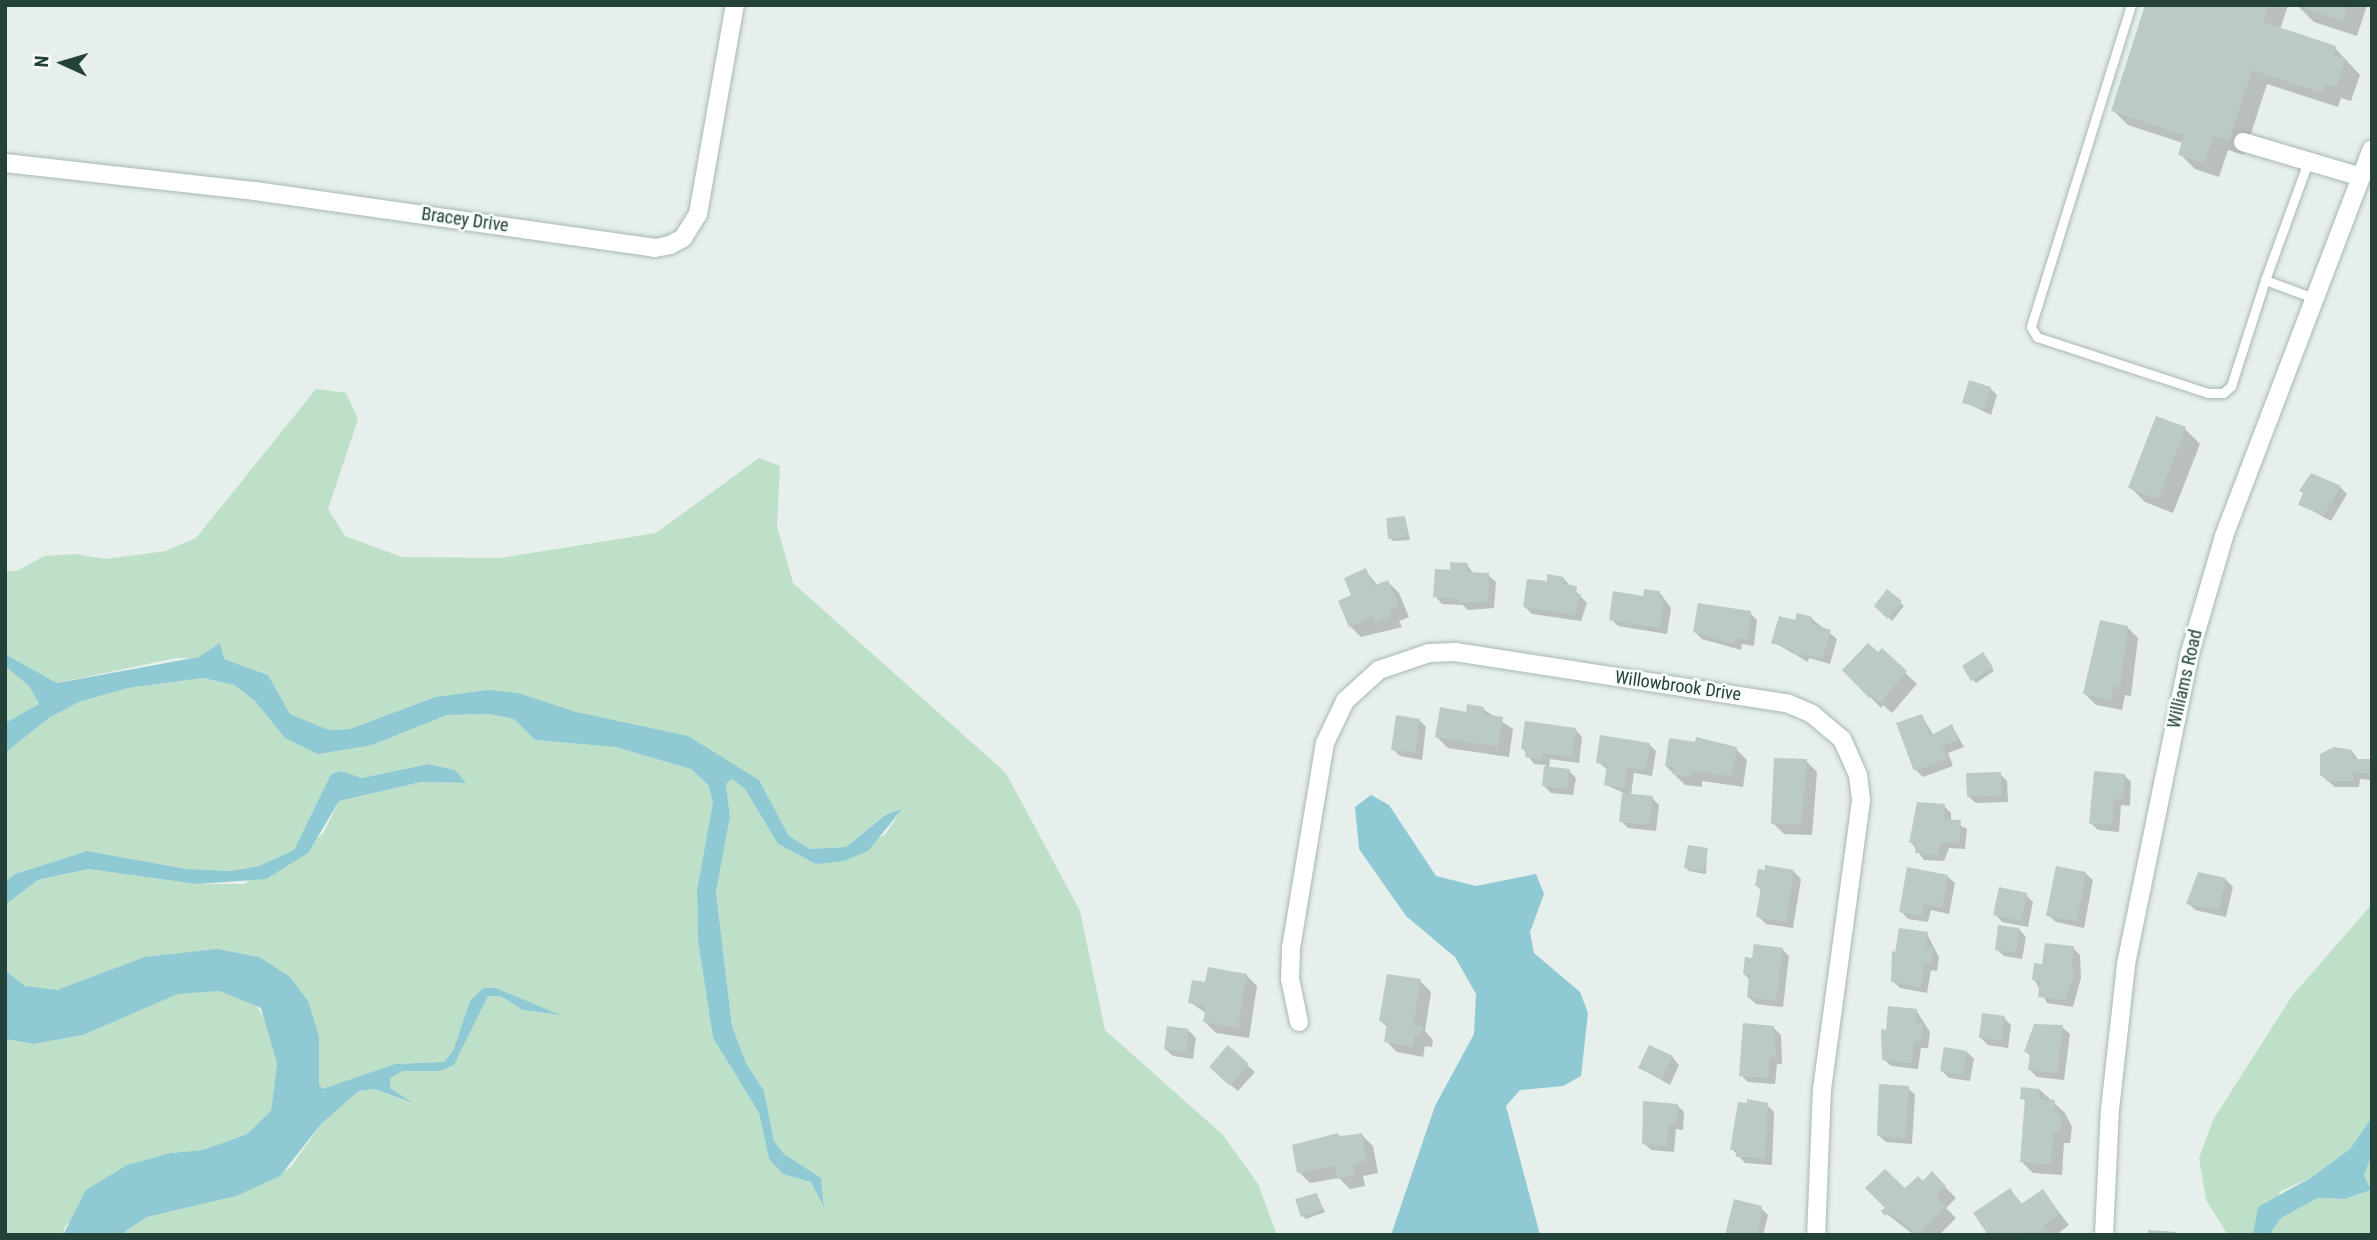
<!DOCTYPE html>
<html>
<head>
<meta charset="utf-8">
<style>
	body { margin:0 }
	#map { position:relative; width:2377px; height:1240px; overflow:hidden; background:#e6efeb; font-family:"Roboto Condensed",sans-serif }
	div>[style] { position:absolute }
	[style*='--x'] { left:calc(var(--x)*1px); top:calc(var(--y)*1px); width:calc(var(--w)*1px); rotate:calc(var(--a)*1deg) }
	.green>* { inset:0; background:#bfe0c8 }
	.water>* { inset:0; background:#8ec9d4 }
	.shadow>* { inset:0; background:#0003 }
	.building>* { inset:0; background:#bbcac4 }
	.roads { filter:drop-shadow(0 0 2px #a8b8b2) drop-shadow(0 0 2px #a8b8b2) }
	.service>* { height:9px; margin:-4.5px; padding:0 4.5px; transform-origin:4.5px; border-radius:4.5px; background:#fff }
	.minor>* { height:18px; margin:-9px; padding:0 9px; transform-origin:9px; border-radius:9px; background:#fff }
	span { translate:-50% -50%; white-space:nowrap; text-align:center; line-height:1.15; -webkit-text-stroke:5px #f7fbf9; paint-order:stroke }
	.street-label { font-size:18px; color:#24423a }
	.frame { position:absolute; inset:0; border:7px solid #24423a; pointer-events:none }
	.north { position:absolute; left:28px; top:28px; width:70px; height:70px; -webkit-text-stroke:5px #f7fbf9; paint-order:stroke; rotate:274deg; font-size:19px; font-weight:700; line-height:28px; text-align:center; color:#24423a }
	.north::after { content:''; display:block; margin:auto; width:24px; height:32px; background:#24423a; clip-path:polygon(50% 0,100% 100%,50% 72%,0 100%) }
</style>
</head>
<body>
<div id="map">
	<div class="green">
		<i style="clip-path:polygon(316px 389px,346px 393px,358px 419px,328px 509px,345px 536px,402px 557px,500px 558px,656px 533px,759px 458px,780px 466px,777px 526px,793px 583px,1006px 773px,1080px 911px,1105px 1030px,1223px 1135px,1258px 1184px,1277px 1235px,120px 1235px,147px 1217px,236px 1196px,290px 1168px,321px 1124px,359px 1091px,374px 1089px,409px 1102px,390px 1088px,390px 1078px,403px 1071px,441px 1071px,454px 1065px,488px 996px,500px 996px,523px 1010px,555px 1014px,496px 988px,470px 1001px,453px 1051px,444px 1062px,395px 1064px,323px 1090px,319px 1085px,319px 1036px,290px 977px,44px 991px,25px 986px,5px 970px,5px 905px,38px 880px,88px 869px,196px 884px,244px 884px,323px 834px,339px 801px,421px 782px,465px 783px,454px 770px,427px 764px,362px 778px,341px 771px,331px 774px,294px 850px,259px 866px,231px 871px,187px 869px,87px 851px,15px 874px,5px 882px,5px 753px,49px 718px,79px 702px,128px 688px,203px 678px,234px 685px,255px 701px,285px 738px,372px 745px,447px 715px,489px 714px,514px 719px,535px 740px,615px 747px,691px 769px,708px 785px,713px 802px,697px 890px,698px 941px,713px 1038px,759px 1113px,769px 1159px,783px 1174px,811px 1182px,824px 1205px,821px 1178px,784px 1154px,774px 1141px,764px 1091px,746px 1063px,732px 1026px,716px 892px,730px 817px,726px 784px,732px 779px,745px 789px,778px 844px,816px 864px,885px 835px,901px 810px,884px 815px,846px 847px,810px 849px,789px 836px,759px 780px,518px 693px,435px 697px,350px 729px,329px 730px,290px 714px,268px 675px,224px 659px,176px 658px,57px 683px,5px 654px,5px 571px,17px 571px,44px 556px,75px 554px,105px 559px,166px 551px,196px 538px)"></i>
		<i style="clip-path:polygon(5px 666px,29px 686px,39px 704px,5px 723px)"></i>
		<i style="clip-path:polygon(2372px 904px,2372px 1117px,2350px 1149px,2312px 1177px,2281px 1191px,2253px 1235px,2228px 1235px,2206px 1200px,2199px 1158px,2213px 1120px,2292px 996px)"></i>
		<i style="clip-path:polygon(220px 991px,253px 1001px,269px 1025px,277px 1063px,271px 1111px,247px 1134px,203px 1150px,171px 1153px,65px 1226px,63px 1235px,5px 1235px,5px 1039px,34px 1044px,83px 1035px,178px 994px)"></i>
		<i style="clip-path:polygon(2372px 1155px,2372px 1235px,2269px 1235px,2281px 1218px,2318px 1198px,2345px 1199px,2371px 1190px,2364px 1175px)"></i>
	</div>
	<div class="water">
		<i style="clip-path:polygon(220px 643px,224px 659px,268px 675px,290px 714px,329px 730px,350px 729px,435px 697px,489px 690px,518px 693px,576px 712px,688px 736px,759px 780px,789px 836px,810px 849px,846px 847px,885px 815px,902px 809px,868px 851px,844px 861px,816px 864px,778px 844px,745px 789px,732px 779px,726px 784px,730px 817px,716px 892px,732px 1026px,746px 1063px,764px 1091px,774px 1141px,784px 1154px,821px 1178px,824px 1207px,811px 1182px,783px 1174px,769px 1159px,759px 1113px,713px 1038px,698px 941px,697px 890px,713px 802px,708px 785px,691px 769px,615px 747px,535px 740px,514px 719px,489px 714px,447px 715px,372px 745px,318px 754px,285px 738px,255px 701px,234px 685px,203px 678px,128px 688px,79px 702px,49px 718px,5px 753px,5px 723px,39px 704px,29px 686px,5px 666px,5px 654px,57px 683px,199px 657px)"></i>
		<i style="clip-path:polygon(428px 764px,455px 770px,466px 783px,421px 782px,339px 801px,308px 853px,266px 879px,196px 884px,88px 869px,38px 880px,5px 905px,5px 882px,15px 874px,87px 851px,187px 869px,231px 871px,259px 866px,294px 850px,331px 774px,341px 771px,362px 778px)"></i>
		<i style="clip-path:polygon(1371px 795px,1389px 805px,1436px 876px,1476px 886px,1536px 874px,1544px 894px,1530px 932px,1534px 953px,1580px 992px,1588px 1013px,1581px 1076px,1563px 1086px,1520px 1090px,1506px 1106px,1540px 1235px,1391px 1235px,1435px 1106px,1474px 1034px,1476px 994px,1455px 957px,1406px 916px,1359px 849px,1355px 807px)"></i>
		<i style="clip-path:polygon(217px 949px,259px 957px,290px 977px,308px 1001px,319px 1036px,319px 1085px,323px 1089px,395px 1064px,444px 1062px,453px 1051px,470px 1001px,483px 988px,496px 988px,560px 1015px,523px 1010px,500px 996px,488px 996px,454px 1065px,441px 1071px,403px 1071px,390px 1078px,390px 1088px,413px 1103px,374px 1089px,359px 1091px,321px 1124px,280px 1176px,236px 1196px,147px 1217px,120px 1235px,63px 1235px,86px 1190px,127px 1165px,171px 1153px,203px 1150px,247px 1134px,271px 1111px,277px 1063px,261px 1008px,220px 991px,178px 994px,83px 1035px,34px 1044px,5px 1039px,5px 970px,25px 986px,57px 990px,145px 957px)"></i>
		<i style="clip-path:polygon(2372px 1117px,2372px 1155px,2364px 1175px,2371px 1190px,2345px 1199px,2318px 1198px,2281px 1218px,2269px 1235px,2253px 1235px,2258px 1207px,2312px 1177px,2350px 1149px)"></i>
	</div>
	<div class="shadow">
		<i style="clip-path:polygon(2147px 5px,2288px 5px,2280px 30px,2335px 48px,2360px 75px,2351px 101px,2341px 98px,2338px 107px,2267px 84px,2244px 155px,2228px 150px,2219px 177px,2195px 169px,2180px 154px,2183px 143px,2128px 125px,2113px 110px)"></i>
		<i style="clip-path:polygon(2367px 5px,2357px 36px,2314px 22px,2299px 7px)"></i>
		<i style="clip-path:polygon(1990px 388px,1997px 395px,1991px 415px,1964px 402px)"></i>
		<i style="clip-path:polygon(2185px 429px,2200px 444px,2173px 513px,2145px 502px,2130px 487px)"></i>
		<i style="clip-path:polygon(2340px 487px,2347px 494px,2331px 521px,2300px 504px,2305px 494px)"></i>
		<i style="clip-path:polygon(1405px 518px,1410px 540px,1393px 541px,1390px 538px)"></i>
		<i style="clip-path:polygon(1467px 565px,1474px 574px,1488px 575px,1496px 582px,1494px 608px,1468px 610px,1463px 605px,1442px 604px,1435px 596px,1452px 571px)"></i>
		<i style="clip-path:polygon(1365px 570px,1378px 586px,1388px 582px,1399px 593px,1409px 617px,1399px 621px,1402px 627px,1361px 637px,1350px 626px,1354px 596px)"></i>
		<i style="clip-path:polygon(1563px 578px,1587px 603px,1581px 621px,1532px 614px,1525px 607px,1548px 583px)"></i>
		<i style="clip-path:polygon(1887px 592px,1904px 606px,1892px 621px,1876px 606px)"></i>
		<i style="clip-path:polygon(1660px 593px,1671px 608px,1667px 634px,1618px 626px,1611px 619px)"></i>
		<i style="clip-path:polygon(1750px 613px,1757px 620px,1754px 646px,1742px 644px,1741px 650px,1702px 639px,1695px 632px)"></i>
		<i style="clip-path:polygon(1812px 619px,1837px 639px,1830px 664px,1809px 658px,1808px 662px,1773px 642px,1796px 622px)"></i>
		<i style="clip-path:polygon(2127px 627px,2138px 638px,2131px 696px,2125px 695px,2122px 710px,2096px 705px,2085px 694px)"></i>
		<i style="clip-path:polygon(1882px 651px,1917px 684px,1892px 713px,1883px 705px,1881px 708px,1844px 670px)"></i>
		<i style="clip-path:polygon(1986px 658px,1994px 671px,1976px 683px,1973px 680px)"></i>
		<i style="clip-path:polygon(1483px 709px,1513px 729px,1509px 757px,1448px 748px,1437px 737px,1467px 714px)"></i>
		<i style="clip-path:polygon(1922px 716px,1934px 736px,1952px 726px,1964px 747px,1948px 753px,1953px 766px,1923px 777px,1916px 770px)"></i>
		<i style="clip-path:polygon(1419px 720px,1426px 727px,1422px 760px,1400px 756px,1393px 749px)"></i>
		<i style="clip-path:polygon(1575px 729px,1582px 737px,1579px 763px,1550px 759px,1549px 768px,1569px 771px,1576px 778px,1573px 795px,1551px 793px,1544px 786px,1546px 765px,1534px 764px,1523px 749px)"></i>
		<i style="clip-path:polygon(1649px 744px,1656px 751px,1652px 776px,1634px 773px,1631px 795px,1652px 798px,1659px 805px,1656px 831px,1628px 828px,1621px 821px,1624px 793px,1606px 785px,1608px 770px,1598px 762px)"></i>
		<i style="clip-path:polygon(1736px 749px,1747px 760px,1743px 787px,1702px 781px,1702px 787px,1685px 785px,1666px 766px)"></i>
		<i style="clip-path:polygon(2325px 751px,2352px 751px,2359px 761px,2369px 761px,2372px 780px,2360px 779px,2359px 787px,2335px 787px,2322px 776px)"></i>
		<i style="clip-path:polygon(1806px 761px,1817px 772px,1812px 835px,1784px 834px,1773px 823px)"></i>
		<i style="clip-path:polygon(2000px 774px,2007px 781px,2008px 802px,1976px 803px,1968px 796px)"></i>
		<i style="clip-path:polygon(2124px 775px,2131px 782px,2130px 806px,2121px 805px,2119px 832px,2098px 830px,2091px 823px)"></i>
		<i style="clip-path:polygon(1944px 806px,1951px 813px,1951px 821px,1967px 829px,1965px 849px,1949px 848px,1944px 861px,1924px 860px,1911px 842px)"></i>
		<i style="clip-path:polygon(1707px 850px,1706px 874px,1689px 871px,1686px 868px)"></i>
		<i style="clip-path:polygon(1794px 872px,1801px 879px,1793px 928px,1766px 924px,1758px 916px,1762px 891px,1757px 886px)"></i>
		<i style="clip-path:polygon(2085px 873px,2093px 880px,2084px 928px,2056px 922px,2048px 915px)"></i>
		<i style="clip-path:polygon(2199px 874px,2226px 880px,2233px 887px,2226px 917px,2195px 910px,2188px 903px)"></i>
		<i style="clip-path:polygon(1947px 876px,1955px 883px,1949px 914px,1931px 910px,1928px 922px,1908px 919px,1901px 911px)"></i>
		<i style="clip-path:polygon(2026px 895px,2033px 902px,2028px 927px,2002px 922px,1995px 914px)"></i>
		<i style="clip-path:polygon(2019px 929px,2026px 937px,2022px 959px,2004px 956px,1996px 949px)"></i>
		<i style="clip-path:polygon(1927px 934px,1939px 957px,1937px 971px,1931px 970px,1927px 993px,1900px 988px,1893px 981px)"></i>
		<i style="clip-path:polygon(2073px 948px,2080px 955px,2081px 978px,2073px 1007px,2047px 1003px,2034px 979px,2043px 966px)"></i>
		<i style="clip-path:polygon(1782px 949px,1789px 956px,1783px 1007px,1756px 1004px,1748px 997px,1750px 980px,1744px 974px,1754px 960px)"></i>
		<i style="clip-path:polygon(1246px 975px,1257px 986px,1249px 1038px,1216px 1033px,1205px 1022px,1207px 1014px,1190px 1002px,1207px 984px)"></i>
		<i style="clip-path:polygon(1420px 981px,1431px 992px,1425px 1031px,1433px 1040px,1432px 1047px,1425px 1046px,1423px 1057px,1397px 1052px,1386px 1041px,1388px 1028px,1381px 1021px)"></i>
		<i style="clip-path:polygon(1916px 1010px,1930px 1032px,1928px 1048px,1921px 1048px,1918px 1069px,1891px 1066px,1884px 1059px,1888px 1031px)"></i>
		<i style="clip-path:polygon(2004px 1018px,2011px 1025px,2008px 1048px,1988px 1045px,1981px 1038px)"></i>
		<i style="clip-path:polygon(1773px 1027px,1781px 1035px,1782px 1064px,1777px 1064px,1775px 1084px,1748px 1082px,1741px 1075px)"></i>
		<i style="clip-path:polygon(2062px 1027px,2070px 1034px,2064px 1080px,2037px 1077px,2030px 1070px,2032px 1057px,2026px 1052px)"></i>
		<i style="clip-path:polygon(1189px 1031px,1196px 1038px,1193px 1059px,1173px 1056px,1165px 1049px)"></i>
		<i style="clip-path:polygon(1228px 1048px,1255px 1072px,1238px 1091px,1218px 1074px)"></i>
		<i style="clip-path:polygon(1967px 1052px,1974px 1059px,1970px 1081px,1949px 1078px,1942px 1071px)"></i>
		<i style="clip-path:polygon(1672px 1057px,1679px 1065px,1670px 1085px,1640px 1068px)"></i>
		<i style="clip-path:polygon(1908px 1088px,1915px 1095px,1912px 1144px,1886px 1142px,1878px 1135px)"></i>
		<i style="clip-path:polygon(2040px 1090px,2065px 1113px,2072px 1127px,2070px 1143px,2064px 1143px,2062px 1175px,2033px 1173px,2022px 1162px,2027px 1103px,2022px 1098px)"></i>
		<i style="clip-path:polygon(1677px 1105px,1684px 1112px,1683px 1130px,1676px 1129px,1674px 1152px,1651px 1150px,1644px 1143px)"></i>
		<i style="clip-path:polygon(1767px 1105px,1774px 1112px,1772px 1165px,1745px 1163px,1732px 1149px)"></i>
		<i style="clip-path:polygon(1362px 1135px,1373px 1146px,1378px 1173px,1363px 1176px,1365px 1186px,1350px 1189px,1339px 1178px,1310px 1183px,1299px 1172px,1333px 1136px)"></i>
		<i style="clip-path:polygon(1932px 1174px,1956px 1198px,1946px 1208px,1956px 1218px,1939px 1235px,1914px 1235px,1883px 1211px)"></i>
		<i style="clip-path:polygon(2010px 1190px,2023px 1205px,2043px 1192px,2069px 1225px,2056px 1235px,2004px 1235px,2014px 1224px,1990px 1235px)"></i>
		<i style="clip-path:polygon(1316px 1195px,1325px 1212px,1306px 1219px,1303px 1216px)"></i>
		<i style="clip-path:polygon(1761px 1208px,1768px 1215px,1763px 1235px,1727px 1235px)"></i>
	</div>
	<div class="building">
		<i style="clip-path:polygon(2145px 5px,2269px 5px,2263px 22px,2336px 46px,2333px 55px,2346px 59px,2336px 87px,2326px 84px,2323px 93px,2252px 70px,2229px 141px,2213px 136px,2204px 163px,2178px 155px,2184px 135px,2111px 111px)"></i>
		<i style="clip-path:polygon(2298px 5px,2348px 5px,2342px 22px)"></i>
		<i style="clip-path:polygon(1969px 380px,1991px 387px,1984px 409px,1962px 403px)"></i>
		<i style="clip-path:polygon(2156px 416px,2186px 427px,2158px 499px,2128px 488px)"></i>
		<i style="clip-path:polygon(2311px 473px,2341px 486px,2324px 515px,2298px 505px,2303px 493px,2299px 491px)"></i>
		<i style="clip-path:polygon(1405px 516px,1407px 537px,1388px 539px,1386px 518px)"></i>
		<i style="clip-path:polygon(1450px 562px,1468px 563px,1467px 572px,1489px 573px,1488px 602px,1459px 603px,1459px 599px,1433px 597px,1435px 569px,1450px 570px)"></i>
		<i style="clip-path:polygon(1366px 568px,1373px 586px,1388px 580px,1399px 606px,1389px 610px,1392px 616px,1375px 623px,1373px 617px,1349px 627px,1338px 601px,1351px 595px,1344px 578px)"></i>
		<i style="clip-path:polygon(1547px 574px,1564px 577px,1563px 584px,1577px 586px,1576px 594px,1581px 594px,1574px 615px,1523px 607px,1527px 579px,1547px 581px)"></i>
		<i style="clip-path:polygon(1644px 589px,1660px 591px,1659px 598px,1664px 599px,1660px 628px,1609px 620px,1613px 591px,1643px 596px)"></i>
		<i style="clip-path:polygon(1887px 589px,1902px 601px,1888px 619px,1874px 606px)"></i>
		<i style="clip-path:polygon(1698px 603px,1751px 611px,1747px 640px,1735px 638px,1734px 644px,1693px 632px)"></i>
		<i style="clip-path:polygon(1797px 613px,1812px 617px,1811px 624px,1831px 630px,1823px 658px,1793px 654px,1794px 650px,1771px 643px,1779px 616px,1795px 620px)"></i>
		<i style="clip-path:polygon(2100px 620px,2128px 626px,2120px 686px,2114px 685px,2111px 700px,2083px 694px)"></i>
		<i style="clip-path:polygon(1868px 643px,1878px 652px,1882px 648px,1907px 671px,1880px 703px,1871px 696px,1869px 698px,1842px 670px)"></i>
		<i style="clip-path:polygon(1983px 652px,1993px 667px,1971px 681px,1962px 666px)"></i>
		<i style="clip-path:polygon(1467px 704px,1484px 707px,1483px 714px,1503px 717px,1498px 747px,1435px 737px,1440px 707px,1466px 712px)"></i>
		<i style="clip-path:polygon(1922px 714px,1930px 736px,1952px 724px,1958px 740px,1942px 746px,1947px 759px,1914px 771px,1896px 723px)"></i>
		<i style="clip-path:polygon(1396px 715px,1420px 719px,1415px 753px,1391px 750px)"></i>
		<i style="clip-path:polygon(1525px 721px,1576px 728px,1572px 757px,1543px 753px,1542px 760px,1525px 757px,1526px 750px,1521px 749px)"></i>
		<i style="clip-path:polygon(1600px 735px,1650px 743px,1646px 770px,1627px 767px,1624px 788px,1604px 785px,1607px 765px,1596px 763px)"></i>
		<i style="clip-path:polygon(1696px 737px,1737px 747px,1732px 776px,1692px 771px,1691px 777px,1672px 774px,1674px 768px,1665px 766px,1669px 738px,1695px 742px)"></i>
		<i style="clip-path:polygon(2334px 747px,2352px 750px,2353px 759px,2370px 759px,2370px 773px,2353px 773px,2353px 781px,2326px 781px,2326px 776px,2320px 776px,2320px 754px)"></i>
		<i style="clip-path:polygon(1774px 758px,1807px 759px,1801px 825px,1771px 824px)"></i>
		<i style="clip-path:polygon(1544px 766px,1570px 769px,1567px 789px,1542px 786px)"></i>
		<i style="clip-path:polygon(2094px 771px,2125px 774px,2123px 799px,2114px 799px,2112px 825px,2089px 824px)"></i>
		<i style="clip-path:polygon(2001px 772px,2002px 796px,1967px 797px,1966px 773px)"></i>
		<i style="clip-path:polygon(1622px 793px,1653px 796px,1649px 825px,1619px 822px)"></i>
		<i style="clip-path:polygon(1917px 802px,1945px 804px,1944px 819px,1961px 820px,1959px 843px,1942px 842px,1937px 855px,1915px 853px,1916px 843px,1909px 843px)"></i>
		<i style="clip-path:polygon(1688px 845px,1708px 848px,1704px 872px,1684px 868px)"></i>
		<i style="clip-path:polygon(1765px 865px,1794px 870px,1786px 922px,1756px 917px,1761px 887px,1755px 886px,1758px 869px,1765px 870px)"></i>
		<i style="clip-path:polygon(2056px 866px,2086px 872px,2077px 921px,2046px 916px)"></i>
		<i style="clip-path:polygon(1907px 867px,1948px 875px,1942px 908px,1924px 904px,1922px 916px,1899px 912px)"></i>
		<i style="clip-path:polygon(2198px 872px,2226px 878px,2219px 910px,2186px 904px)"></i>
		<i style="clip-path:polygon(1999px 887px,2027px 893px,2021px 921px,1993px 915px)"></i>
		<i style="clip-path:polygon(1998px 925px,2019px 928px,2016px 953px,1995px 950px)"></i>
		<i style="clip-path:polygon(1899px 928px,1928px 932px,1926px 947px,1933px 948px,1931px 964px,1924px 963px,1921px 987px,1891px 982px,1892px 951px,1895px 952px)"></i>
		<i style="clip-path:polygon(2045px 943px,2074px 946px,2071px 969px,2075px 969px,2066px 1000px,2038px 997px,2040px 981px,2032px 980px,2034px 963px,2042px 964px)"></i>
		<i style="clip-path:polygon(1754px 944px,1783px 948px,1776px 1001px,1747px 997px,1749px 975px,1743px 974px,1745px 957px,1752px 958px)"></i>
		<i style="clip-path:polygon(1208px 967px,1247px 974px,1238px 1028px,1203px 1022px,1206px 1006px,1188px 1003px,1192px 980px,1205px 982px)"></i>
		<i style="clip-path:polygon(1387px 974px,1421px 979px,1413px 1026px,1423px 1027px,1421px 1036px,1415px 1035px,1413px 1047px,1384px 1042px,1387px 1023px,1379px 1021px)"></i>
		<i style="clip-path:polygon(1888px 1006px,1917px 1009px,1916px 1022px,1923px 1023px,1921px 1042px,1914px 1041px,1912px 1063px,1882px 1060px,1881px 1029px,1886px 1030px)"></i>
		<i style="clip-path:polygon(1982px 1013px,2005px 1016px,2001px 1041px,1979px 1038px)"></i>
		<i style="clip-path:polygon(1743px 1023px,1774px 1026px,1776px 1058px,1770px 1057px,1768px 1078px,1739px 1076px)"></i>
		<i style="clip-path:polygon(2034px 1024px,2063px 1025px,2057px 1074px,2028px 1070px,2030px 1053px,2024px 1052px)"></i>
		<i style="clip-path:polygon(1167px 1026px,1189px 1029px,1186px 1052px,1164px 1049px)"></i>
		<i style="clip-path:polygon(1228px 1045px,1249px 1064px,1230px 1086px,1209px 1067px)"></i>
		<i style="clip-path:polygon(1649px 1045px,1673px 1056px,1662px 1079px,1638px 1068px)"></i>
		<i style="clip-path:polygon(1944px 1047px,1967px 1051px,1963px 1075px,1940px 1071px)"></i>
		<i style="clip-path:polygon(1879px 1084px,1909px 1086px,1905px 1138px,1877px 1136px)"></i>
		<i style="clip-path:polygon(2021px 1087px,2040px 1089px,2039px 1099px,2055px 1100px,2054px 1114px,2061px 1114px,2060px 1133px,2053px 1132px,2051px 1164px,2020px 1162px,2025px 1099px,2020px 1099px)"></i>
		<i style="clip-path:polygon(1747px 1099px,1768px 1103px,1765px 1158px,1736px 1157px,1736px 1150px,1730px 1150px,1738px 1102px,1747px 1103px)"></i>
		<i style="clip-path:polygon(1643px 1101px,1678px 1104px,1677px 1123px,1669px 1123px,1667px 1146px,1642px 1144px)"></i>
		<i style="clip-path:polygon(1338px 1133px,1339px 1137px,1362px 1133px,1367px 1162px,1353px 1165px,1355px 1175px,1337px 1179px,1335px 1166px,1297px 1173px,1292px 1145px)"></i>
		<i style="clip-path:polygon(1885px 1169px,1905px 1188px,1918px 1176px,1923px 1181px,1932px 1171px,1946px 1186px,1936px 1196px,1946px 1206px,1917px 1235px,1889px 1212px,1885px 1216px,1881px 1211px,1885px 1208px,1865px 1188px)"></i>
		<i style="clip-path:polygon(2010px 1188px,2021px 1204px,2043px 1189px,2060px 1214px,2042px 1226px,2046px 1231px,1988px 1235px,1973px 1213px)"></i>
		<i style="clip-path:polygon(1317px 1193px,1323px 1209px,1301px 1217px,1295px 1199px)"></i>
		<i style="clip-path:polygon(1734px 1199px,1762px 1206px,1758px 1235px,1725px 1235px)"></i>
		<i style="clip-path:polygon(2148px 1230px,2176px 1232px,2176px 1235px,2148px 1235px)"></i>
	</div>
	<div class="roads">
		<div class="service">
			<i style="--x:2131;--y:5;--w:337;--a:107.3"></i>
			<i style="--x:2031;--y:327;--w:12;--a:59"></i>
			<i style="--x:2037;--y:337;--w:180;--a:18.1"></i>
			<i style="--x:2208;--y:393;--w:15;--a:0"></i>
			<i style="--x:2223;--y:393;--w:11;--a:-41"></i>
			<i style="--x:2231;--y:386;--w:111;--a:-72.2"></i>
			<i style="--x:2265;--y:280;--w:52;--a:20.2"></i>
			<i style="--x:2265;--y:280;--w:126;--a:-70"></i>
		</div>
		<div class="minor">
			<i style="--x:2243;--y:142;--w:123;--a:16.5"></i>
			<i style="--x:5;--y:163;--w:252;--a:6.4"></i>
			<i style="--x:255;--y:191;--w:404;--a:8.1"></i>
			<i style="--x:655;--y:248;--w:15;--a:-11"></i>
			<i style="--x:670;--y:245;--w:15;--a:-28"></i>
			<i style="--x:683;--y:238;--w:28;--a:-58"></i>
			<i style="--x:698;--y:214;--w:212;--a:-80"></i>
			<i style="--x:1299;--y:1022;--w:44;--a:-101.8"></i>
			<i style="--x:1290;--y:979;--w:31;--a:-88"></i>
			<i style="--x:1291;--y:948;--w:208;--a:-80.6"></i>
			<i style="--x:1325;--y:743;--w:47;--a:-64.5"></i>
			<i style="--x:1345;--y:701;--w:46;--a:-42.4"></i>
			<i style="--x:1379;--y:670;--w:53;--a:-18.8"></i>
			<i style="--x:1429;--y:653;--w:26;--a:-2"></i>
			<i style="--x:1455;--y:652;--w:338;--a:8.8"></i>
			<i style="--x:1789;--y:704;--w:25;--a:23"></i>
			<i style="--x:1812;--y:714;--w:39;--a:40"></i>
			<i style="--x:1842;--y:739;--w:39;--a:66"></i>
			<i style="--x:1858;--y:775;--w:26;--a:83"></i>
			<i style="--x:1861;--y:801;--w:290;--a:97.7"></i>
			<i style="--x:1822;--y:1088;--w:147;--a:92.3"></i>
			<i style="--x:2104;--y:1235;--w:125;--a:-87.3"></i>
			<i style="--x:2110;--y:1110;--w:147;--a:-83.7"></i>
			<i style="--x:2126;--y:964;--w:314;--a:-78.4"></i>
			<i style="--x:2189;--y:656;--w:125;--a:-73.7"></i>
			<i style="--x:2224;--y:536;--w:414;--a:-69.1"></i>
		</div>
	</div>
	<div class="street-label">
		<span style="left:465px;top:220px;rotate:8deg">Bracey Drive</span>
		<span style="left:2185px;top:679px;rotate:-77deg">Williams Road</span>
		<span style="left:1678px;top:686px;rotate:8deg">Willowbrook Drive</span>
	</div>
	<div class="frame"></div>
	<div class="north">N</div>
</div>
</body>
</html>
